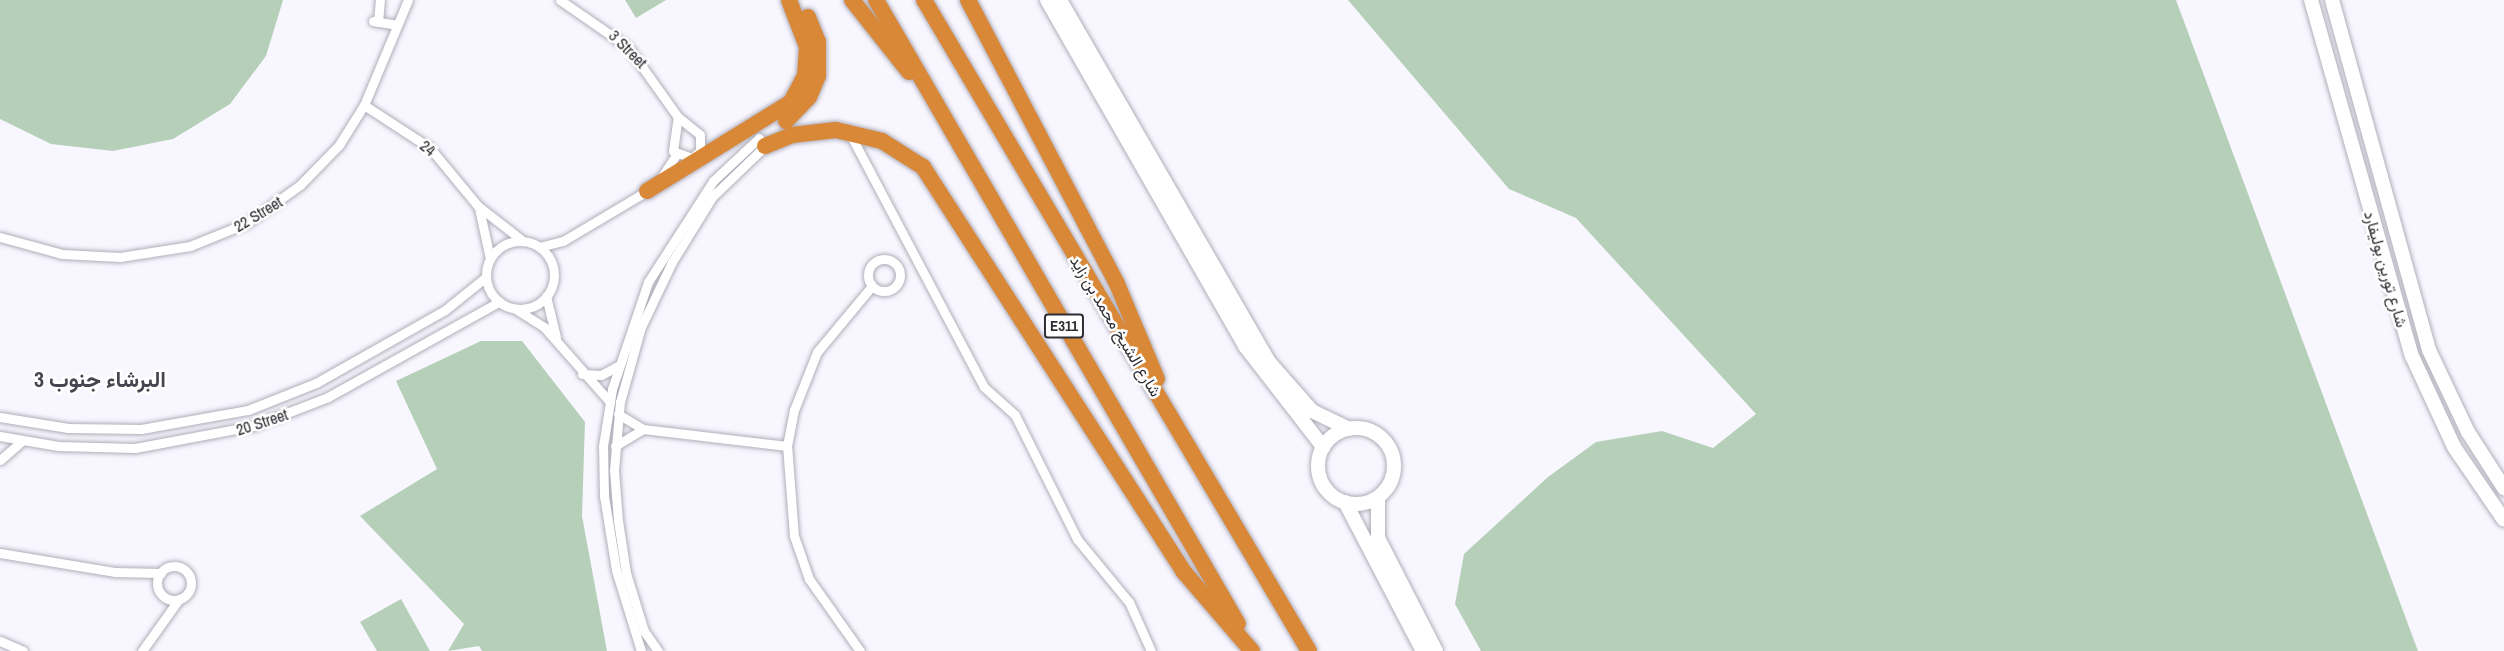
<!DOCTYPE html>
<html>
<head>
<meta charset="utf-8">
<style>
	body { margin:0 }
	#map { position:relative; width:2504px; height:651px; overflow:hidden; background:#f8f7ff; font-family:"Archivo Narrow",Vazirmatn,sans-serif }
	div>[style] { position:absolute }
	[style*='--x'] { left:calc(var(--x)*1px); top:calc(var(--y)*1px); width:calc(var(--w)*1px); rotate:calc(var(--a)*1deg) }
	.green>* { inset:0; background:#b6cfb8 }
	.roads { filter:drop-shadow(0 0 2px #b0aeba) drop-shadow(0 0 2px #b0aeba) }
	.street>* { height:9px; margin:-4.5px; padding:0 4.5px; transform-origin:4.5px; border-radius:4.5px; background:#fff }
	.street>.ring { margin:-4.5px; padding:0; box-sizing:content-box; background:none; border:9px solid #fff; border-radius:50% }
	.secondary>* { height:14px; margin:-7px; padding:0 7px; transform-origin:7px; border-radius:7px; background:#fff }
	.secondary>.ring { margin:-7px; padding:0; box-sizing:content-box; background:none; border:14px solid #fff; border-radius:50% }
	.highway>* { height:16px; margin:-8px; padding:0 8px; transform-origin:8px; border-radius:8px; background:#d98837 }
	span { translate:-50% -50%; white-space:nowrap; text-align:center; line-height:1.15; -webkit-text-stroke:5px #fff; paint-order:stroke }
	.shield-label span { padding:2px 4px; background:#fff; border:2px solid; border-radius:4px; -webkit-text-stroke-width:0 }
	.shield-label { font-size:15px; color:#2f2e33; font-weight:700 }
	.street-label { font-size:16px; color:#2f2e33 }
	.district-label { font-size:22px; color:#474550; font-weight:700 }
</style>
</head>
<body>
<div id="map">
	<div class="green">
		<i style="clip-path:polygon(0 0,283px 0,266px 56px,230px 104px,173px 139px,113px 151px,51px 144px,0 119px)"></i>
		<i style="clip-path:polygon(625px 0,666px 0,636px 18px)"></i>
		<i style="clip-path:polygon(1348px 0,2176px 0,2418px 651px,1481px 651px,1455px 604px,1464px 554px,1548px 477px,1596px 442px,1662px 431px,1713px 448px,1756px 414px,1576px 218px,1509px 189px)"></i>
		<i style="clip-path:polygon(481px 341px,522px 341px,585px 422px,582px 516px,607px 651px,482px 651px,479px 646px,448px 651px,464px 624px,360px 516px,437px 469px,396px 381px)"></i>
		<i style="clip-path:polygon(401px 599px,430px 651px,377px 651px,360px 622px)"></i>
	</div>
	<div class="roads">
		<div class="street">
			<i style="--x:560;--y:0;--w:83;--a:34.7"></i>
			<i style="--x:628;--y:47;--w:86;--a:54.5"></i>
			<i style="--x:373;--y:21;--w:24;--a:9"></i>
			<i style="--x:378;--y:22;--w:22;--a:-85"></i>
			<i style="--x:364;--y:105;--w:79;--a:33.1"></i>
			<i style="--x:430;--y:148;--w:75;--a:50.4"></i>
			<i style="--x:478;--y:206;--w:57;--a:37.9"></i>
			<i style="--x:678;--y:117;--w:28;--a:39"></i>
			<i style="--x:700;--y:135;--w:16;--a:90"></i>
			<i style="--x:700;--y:151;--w:11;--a:139"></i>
			<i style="--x:692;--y:158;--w:20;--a:-160"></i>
			<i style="--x:673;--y:151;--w:34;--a:-82"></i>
			<i style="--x:850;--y:134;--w:286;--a:62.1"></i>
			<i style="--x:984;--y:387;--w:42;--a:42.1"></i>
			<i style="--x:1015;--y:415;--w:139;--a:63.4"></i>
			<i style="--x:1077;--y:539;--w:82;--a:50.5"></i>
			<i style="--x:1129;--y:602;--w:54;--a:65.8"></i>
			<i style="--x:661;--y:178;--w:27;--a:-57"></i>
			<i style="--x:479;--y:208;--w:52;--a:77.8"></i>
			<i style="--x:0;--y:237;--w:64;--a:15.3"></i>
			<i style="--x:62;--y:254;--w:58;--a:3"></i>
			<i style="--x:120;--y:257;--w:71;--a:-8.9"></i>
			<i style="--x:190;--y:246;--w:61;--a:-22"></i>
			<i style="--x:247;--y:223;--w:65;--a:-35.6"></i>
			<i style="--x:300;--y:185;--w:56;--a:-45.7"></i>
			<i style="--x:339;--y:145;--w:47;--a:-58"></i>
			<i style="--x:364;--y:105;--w:114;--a:-67.3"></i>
			<i class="ring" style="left:486px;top:241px;width:59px;height:59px"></i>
			<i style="--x:539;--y:247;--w:25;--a:-14"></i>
			<i style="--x:563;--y:241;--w:100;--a:-30.7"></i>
			<i class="ring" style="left:868px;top:259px;width:23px;height:23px"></i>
			<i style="--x:546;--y:296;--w:42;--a:76.3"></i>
			<i style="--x:517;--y:310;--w:32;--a:32"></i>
			<i style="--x:544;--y:327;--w:100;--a:48.7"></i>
			<i style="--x:582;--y:374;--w:19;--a:3"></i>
			<i style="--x:601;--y:375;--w:19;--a:-28"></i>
			<i style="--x:618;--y:414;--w:29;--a:31"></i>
			<i style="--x:643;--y:429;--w:145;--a:6.7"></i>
			<i style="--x:0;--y:417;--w:69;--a:9.2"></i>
			<i style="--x:68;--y:428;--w:73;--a:0.8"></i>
			<i style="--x:141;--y:429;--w:109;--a:-10.1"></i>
			<i style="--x:248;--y:410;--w:73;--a:-21.7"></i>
			<i style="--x:316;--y:383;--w:148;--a:-29.5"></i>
			<i style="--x:445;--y:310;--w:53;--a:-38.8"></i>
			<i style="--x:0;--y:436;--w:59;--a:9.8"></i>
			<i style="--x:58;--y:446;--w:77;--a:1.5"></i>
			<i style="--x:135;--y:448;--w:120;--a:-10.6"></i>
			<i style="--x:253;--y:426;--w:80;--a:-21.1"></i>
			<i style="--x:328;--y:397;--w:196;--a:-29.1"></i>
			<i style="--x:615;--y:446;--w:33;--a:-31"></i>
			<i style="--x:0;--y:460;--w:28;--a:-41"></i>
			<i style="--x:0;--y:553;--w:117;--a:9.4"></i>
			<i style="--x:115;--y:572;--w:46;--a:1.2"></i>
			<i class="ring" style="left:157px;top:566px;width:25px;height:25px"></i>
			<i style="--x:0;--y:641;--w:25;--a:23"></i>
			<i style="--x:142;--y:651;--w:64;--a:-54.6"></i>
			<i style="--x:641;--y:651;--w:85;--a:-107.2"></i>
			<i style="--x:616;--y:570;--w:75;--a:-99.2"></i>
			<i style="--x:604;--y:496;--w:50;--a:-91.1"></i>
			<i style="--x:603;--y:446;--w:58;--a:-81"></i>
			<i style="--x:612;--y:389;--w:113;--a:-71.4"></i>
			<i style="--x:648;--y:282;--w:120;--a:-57.2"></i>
			<i style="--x:713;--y:181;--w:63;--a:-43.1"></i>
			<i style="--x:658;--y:651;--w:24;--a:-125"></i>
			<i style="--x:644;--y:631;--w:61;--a:-107.2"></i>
			<i style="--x:626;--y:573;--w:53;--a:-98.7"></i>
			<i style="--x:618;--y:521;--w:51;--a:-94.5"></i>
			<i style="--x:614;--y:470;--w:68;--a:-85"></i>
			<i style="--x:620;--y:402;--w:78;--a:-74.4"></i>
			<i style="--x:641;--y:327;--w:72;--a:-64.5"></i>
			<i style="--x:672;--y:262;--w:76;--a:-58.4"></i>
			<i style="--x:712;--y:197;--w:74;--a:-43.9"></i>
			<i style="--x:860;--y:651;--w:88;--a:-125.3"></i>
			<i style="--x:809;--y:579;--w:46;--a:-109.2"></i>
			<i style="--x:794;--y:536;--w:90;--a:-94.4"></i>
			<i style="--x:787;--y:446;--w:37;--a:-79"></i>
			<i style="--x:794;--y:410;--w:62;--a:-68.4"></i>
			<i style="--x:817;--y:352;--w:86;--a:-50.2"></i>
		</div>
		<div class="secondary">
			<i style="--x:1047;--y:0;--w:399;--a:60.2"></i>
			<i style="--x:1245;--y:346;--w:128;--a:52.3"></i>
			<i style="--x:1060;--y:0;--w:419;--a:60"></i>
			<i style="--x:1270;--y:363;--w:64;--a:48.8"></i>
			<i style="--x:1312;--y:411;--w:41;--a:25.9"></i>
			<i style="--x:2311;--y:0;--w:370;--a:74.2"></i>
			<i style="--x:2412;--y:356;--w:100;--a:65.2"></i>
			<i style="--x:2454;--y:447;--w:88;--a:55.6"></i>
			<i style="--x:2332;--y:0;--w:363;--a:74.5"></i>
			<i style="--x:2429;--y:350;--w:91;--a:64.6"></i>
			<i style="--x:2468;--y:432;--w:67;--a:57.3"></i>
			<i class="ring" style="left:1318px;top:428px;width:62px;height:62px"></i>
			<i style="--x:1378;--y:498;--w:40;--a:90"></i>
			<i style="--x:1378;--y:538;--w:127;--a:62.8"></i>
			<i style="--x:1345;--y:502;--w:168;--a:62.4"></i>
		</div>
		<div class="highway">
			<i style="--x:852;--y:0;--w:92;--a:51.6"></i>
			<i style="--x:876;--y:0;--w:721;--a:59.88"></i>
			<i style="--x:924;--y:0;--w:756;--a:59.4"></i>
			<i style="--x:968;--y:0;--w:321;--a:62.3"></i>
			<i style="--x:1117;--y:284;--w:103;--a:67.2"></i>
			<i style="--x:786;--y:121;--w:33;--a:-46"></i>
			<i style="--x:809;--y:97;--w:23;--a:-67"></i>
			<i style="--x:818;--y:76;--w:34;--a:-90"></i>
			<i style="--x:818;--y:42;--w:27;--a:-112"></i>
			<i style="--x:765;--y:146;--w:29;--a:-22"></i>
			<i style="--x:792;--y:135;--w:44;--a:-6.5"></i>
			<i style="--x:836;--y:130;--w:47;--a:13.4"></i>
			<i style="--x:882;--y:141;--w:49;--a:32.4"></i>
			<i style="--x:923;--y:167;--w:482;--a:57.2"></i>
			<i style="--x:1184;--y:572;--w:104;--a:49.3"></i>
			<i style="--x:647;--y:191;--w:169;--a:-31.7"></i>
			<i style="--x:791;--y:102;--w:30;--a:-62"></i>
			<i style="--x:805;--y:76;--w:29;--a:-86"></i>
			<i style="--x:807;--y:47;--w:50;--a:-111"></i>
		</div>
	</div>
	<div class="shield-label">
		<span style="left:1064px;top:326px">E311</span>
	</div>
	<div class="street-label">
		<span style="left:628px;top:49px;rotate:45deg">3 Street</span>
		<span style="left:428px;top:148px;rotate:39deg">24</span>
		<span style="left:258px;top:214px;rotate:-31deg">22 Street</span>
		<span style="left:2386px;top:269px;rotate:74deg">شارع تورين بوليفارد</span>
		<span style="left:1116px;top:326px;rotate:59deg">شارع الشيخ محمد بن زايد</span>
		<span style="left:262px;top:422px;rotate:-18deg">20 Street</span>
	</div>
	<div class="district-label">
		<span style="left:100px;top:380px">البرشاء جنوب 3</span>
	</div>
</div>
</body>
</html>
